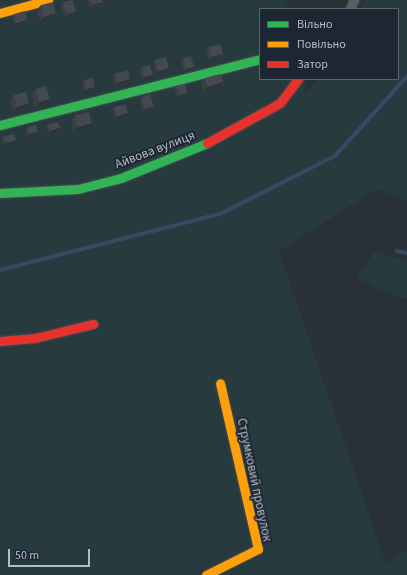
<!DOCTYPE html>
<html>
<head>
<meta charset="utf-8">
<style>
	body { margin:0 }
	#map { position:relative; width:407px; height:575px; overflow:hidden; background:#2a3038; font-family:"Source Sans 3",sans-serif }
	div>[style] { position:absolute }
	[style*='--x'] { left:calc(var(--x)*1px); top:calc(var(--y)*1px); width:calc(var(--w)*1px); rotate:calc(var(--a)*1deg) }
	.green>* { inset:0; background:#273a3e }
	.stream>* { height:3.5px; margin:-1.75px; padding:0 1.75px; transform-origin:1.75px; border-radius:1.75px; background:#384963 }
	.roads { filter:drop-shadow(0 0 1px #484c53) drop-shadow(0 0 1px #484c53) }
	.street>* { height:9px; margin:-4.5px; padding:0 4.5px; transform-origin:4.5px; border-radius:4.5px; background:#5a5e66 }
	.fast>* { height:9px; margin:-4.5px; padding:0 4.5px; transform-origin:4.5px; border-radius:4.5px; background:#30b455 }
	.slow>* { height:9px; margin:-4.5px; padding:0 4.5px; transform-origin:4.5px; border-radius:4.5px; background:#ff9f0a }
	.jam>* { height:9px; margin:-4.5px; padding:0 4.5px; transform-origin:4.5px; border-radius:4.5px; background:#e5322d }
	.wall>* { inset:0; background:#3a3f45 }
	.shaded-wall>* { inset:0; background:#303338 }
	.building>* { inset:0; background:#444950 }
	span { translate:-50% -50%; white-space:nowrap; text-align:center; line-height:1.15; -webkit-text-stroke:3.5px #1d2633; paint-order:stroke }
	.street-label { font-size:13px; color:#b4bcc9 }
	.legend { position:absolute; left:259px; top:8px; width:140px; height:72px; box-sizing:border-box; background:#1d2633; border:1px solid #59626f; margin:0; padding:5px 7px; list-style:none; font-size:12px; color:#b4bcc9 }
	.legend li { display:flex; align-items:center; gap:8px; height:20px }
	.legend b { width:20px; border:1px solid #59626f }
	.scale { position:absolute; left:8px; top:549px; width:82px; height:18px; box-sizing:border-box; border:2px solid #b4bcc9; border-top:0; padding-left:5px; font-size:12px; line-height:14px; white-space:nowrap; color:#b4bcc9; -webkit-text-stroke:3px #1d2633; paint-order:stroke }
</style>
</head>
<body>
<div id="map">
	<div class="green">
		<i style="clip-path:polygon(0 0,286px 0,289px 9px,260px 9px,260px 79px,306px 79px,304px 95px,317px 79px,398px 79px,398px 9px,360px 9px,365px 0,407px 0,407px 201px,377px 189px,279px 251px,386px 564px,407px 550px,407px 575px,0 575px)"></i>
		<i style="clip-path:polygon(375px 251px,407px 261px,407px 298px,394px 296px,356px 278px)"></i>
	</div>
	<div class="stream">
		<i style="--x:397;--y:251;--w:10;--a:11"></i>
		<i style="--x:0;--y:270;--w:227;--a:-14.3"></i>
		<i style="--x:220;--y:214;--w:129;--a:-26.8"></i>
		<i style="--x:335;--y:156;--w:107;--a:-47.7"></i>
	</div>
	<div class="roads">
		<div class="street">
			<i style="--x:350;--y:9;--w:10;--a:-66"></i>
		</div>
		<div class="fast">
			<i style="--x:0;--y:125;--w:268;--a:-14.2"></i>
			<i style="--x:0;--y:193;--w:78;--a:-2.9"></i>
			<i style="--x:78;--y:189;--w:44;--a:-14.3"></i>
			<i style="--x:121;--y:178;--w:93;--a:-22.1"></i>
		</div>
		<div class="slow">
			<i style="--x:0;--y:13;--w:50;--a:-15.2"></i>
			<i style="--x:206;--y:575;--w:58;--a:-26.6"></i>
			<i style="--x:258;--y:549;--w:170;--a:-102.9"></i>
		</div>
		<div class="jam">
			<i style="--x:207;--y:143;--w:83;--a:-28.7"></i>
			<i style="--x:280;--y:103;--w:30;--a:-53"></i>
			<i style="--x:0;--y:341;--w:35;--a:-5"></i>
			<i style="--x:35;--y:338;--w:60;--a:-13.6"></i>
		</div>
	</div>
	<div class="wall">
		<i style="clip-path:polygon(88px 0,102px 0,103px 2px,101px 5px,90px 8px)"></i>
		<i style="clip-path:polygon(63px 2px,74px 14px,65px 17px,61px 5px)"></i>
		<i style="clip-path:polygon(41px 5px,52px 18px,40px 22px,37px 10px)"></i>
		<i style="clip-path:polygon(14px 14px,27px 20px,26px 22px,14px 26px,12px 17px)"></i>
		<i style="clip-path:polygon(208px 47px,223px 54px,221px 56px,209px 60px,206px 50px)"></i>
		<i style="clip-path:polygon(183px 58px,194px 67px,192px 70px,184px 72px,181px 61px)"></i>
		<i style="clip-path:polygon(155px 60px,167px 70px,156px 73px,153px 62px)"></i>
		<i style="clip-path:polygon(142px 67px,151px 77px,142px 80px,140px 70px)"></i>
		<i style="clip-path:polygon(115px 74px,129px 82px,115px 85px,113px 76px)"></i>
		<i style="clip-path:polygon(205px 78px,219px 88px,204px 92px,201px 84px)"></i>
		<i style="clip-path:polygon(84px 80px,95px 87px,94px 89px,84px 92px,82px 83px)"></i>
		<i style="clip-path:polygon(176px 86px,187px 93px,186px 96px,177px 98px,174px 89px)"></i>
		<i style="clip-path:polygon(35px 89px,50px 99px,46px 104px,35px 107px,31px 94px)"></i>
		<i style="clip-path:polygon(14px 95px,29px 103px,26px 109px,14px 112px,10px 101px)"></i>
		<i style="clip-path:polygon(142px 97px,152px 109px,143px 112px,140px 100px)"></i>
		<i style="clip-path:polygon(114px 107px,128px 113px,126px 116px,115px 119px,112px 109px)"></i>
		<i style="clip-path:polygon(75px 115px,88px 128px,74px 132px,71px 121px)"></i>
		<i style="clip-path:polygon(48px 124px,58px 130px,48px 133px,46px 127px)"></i>
		<i style="clip-path:polygon(27px 127px,38px 132px,36px 134px,27px 137px,25px 130px)"></i>
		<i style="clip-path:polygon(3px 137px,16px 140px,14px 142px,3px 145px,1px 140px)"></i>
	</div>
	<div class="shaded-wall">
		<i style="clip-path:polygon(103px 2px,101px 5px,90px 8px,92px 5px)"></i>
		<i style="clip-path:polygon(76px 12px,74px 14px,65px 17px,67px 14px)"></i>
		<i style="clip-path:polygon(56px 13px,52px 18px,40px 22px,44px 17px)"></i>
		<i style="clip-path:polygon(27px 20px,26px 22px,14px 26px,16px 23px)"></i>
		<i style="clip-path:polygon(223px 54px,221px 56px,209px 60px,211px 57px)"></i>
		<i style="clip-path:polygon(194px 67px,192px 70px,184px 72px,186px 69px)"></i>
		<i style="clip-path:polygon(169px 68px,167px 70px,156px 73px,158px 71px)"></i>
		<i style="clip-path:polygon(153px 75px,151px 77px,142px 80px,144px 77px)"></i>
		<i style="clip-path:polygon(130px 79px,129px 82px,115px 85px,117px 83px)"></i>
		<i style="clip-path:polygon(223px 82px,219px 88px,204px 92px,207px 87px)"></i>
		<i style="clip-path:polygon(95px 87px,94px 89px,84px 92px,86px 89px)"></i>
		<i style="clip-path:polygon(187px 93px,186px 96px,177px 98px,179px 95px)"></i>
		<i style="clip-path:polygon(50px 99px,46px 104px,35px 107px,39px 102px)"></i>
		<i style="clip-path:polygon(29px 103px,26px 109px,14px 112px,17px 107px)"></i>
		<i style="clip-path:polygon(154px 107px,152px 109px,143px 112px,145px 109px)"></i>
		<i style="clip-path:polygon(128px 113px,126px 116px,115px 119px,117px 116px)"></i>
		<i style="clip-path:polygon(92px 123px,88px 128px,74px 132px,78px 127px)"></i>
		<i style="clip-path:polygon(60px 128px,58px 130px,48px 133px,50px 131px)"></i>
		<i style="clip-path:polygon(38px 132px,36px 134px,27px 137px,29px 134px)"></i>
		<i style="clip-path:polygon(16px 140px,14px 142px,3px 145px,5px 143px)"></i>
	</div>
	<div class="building">
		<i style="clip-path:polygon(73px 0,76px 12px,67px 14px,63px 2px)"></i>
		<i style="clip-path:polygon(90px 0,102px 0,103px 2px,92px 5px)"></i>
		<i style="clip-path:polygon(53px 2px,56px 13px,44px 17px,41px 5px)"></i>
		<i style="clip-path:polygon(25px 11px,27px 20px,16px 23px,14px 14px)"></i>
		<i style="clip-path:polygon(220px 44px,223px 54px,211px 57px,208px 47px)"></i>
		<i style="clip-path:polygon(191px 56px,194px 67px,186px 69px,183px 58px)"></i>
		<i style="clip-path:polygon(166px 57px,169px 68px,158px 71px,155px 60px)"></i>
		<i style="clip-path:polygon(150px 65px,153px 75px,144px 77px,142px 67px)"></i>
		<i style="clip-path:polygon(128px 70px,130px 79px,117px 83px,115px 74px)"></i>
		<i style="clip-path:polygon(220px 74px,223px 82px,207px 87px,205px 78px)"></i>
		<i style="clip-path:polygon(93px 78px,95px 87px,86px 89px,84px 80px)"></i>
		<i style="clip-path:polygon(185px 84px,187px 93px,179px 95px,176px 86px)"></i>
		<i style="clip-path:polygon(46px 86px,50px 99px,39px 102px,35px 89px)"></i>
		<i style="clip-path:polygon(26px 92px,29px 103px,17px 107px,14px 95px)"></i>
		<i style="clip-path:polygon(150px 94px,154px 107px,145px 109px,142px 97px)"></i>
		<i style="clip-path:polygon(125px 104px,128px 113px,117px 116px,114px 107px)"></i>
		<i style="clip-path:polygon(89px 112px,92px 123px,78px 127px,75px 115px)"></i>
		<i style="clip-path:polygon(58px 122px,60px 128px,50px 131px,48px 124px)"></i>
		<i style="clip-path:polygon(36px 125px,38px 132px,29px 134px,27px 127px)"></i>
		<i style="clip-path:polygon(14px 134px,16px 140px,5px 143px,3px 137px)"></i>
	</div>
	<div class="street-label">
		<span style="left:155px;top:150px;rotate:-21deg">Айвова вулиця</span>
		<span style="left:254px;top:480px;rotate:78deg">Струмковий провулок</span>
	</div>
	<ul class="legend">
	<li><b style="height:5px;background:#30b455"></b>Вільно</li>
	<li><b style="height:5px;background:#ff9f0a"></b>Повільно</li>
	<li><b style="height:5px;background:#e5322d"></b>Затор</li>
	</ul>
	<div class="scale">50 m</div>
</div>
</body>
</html>
